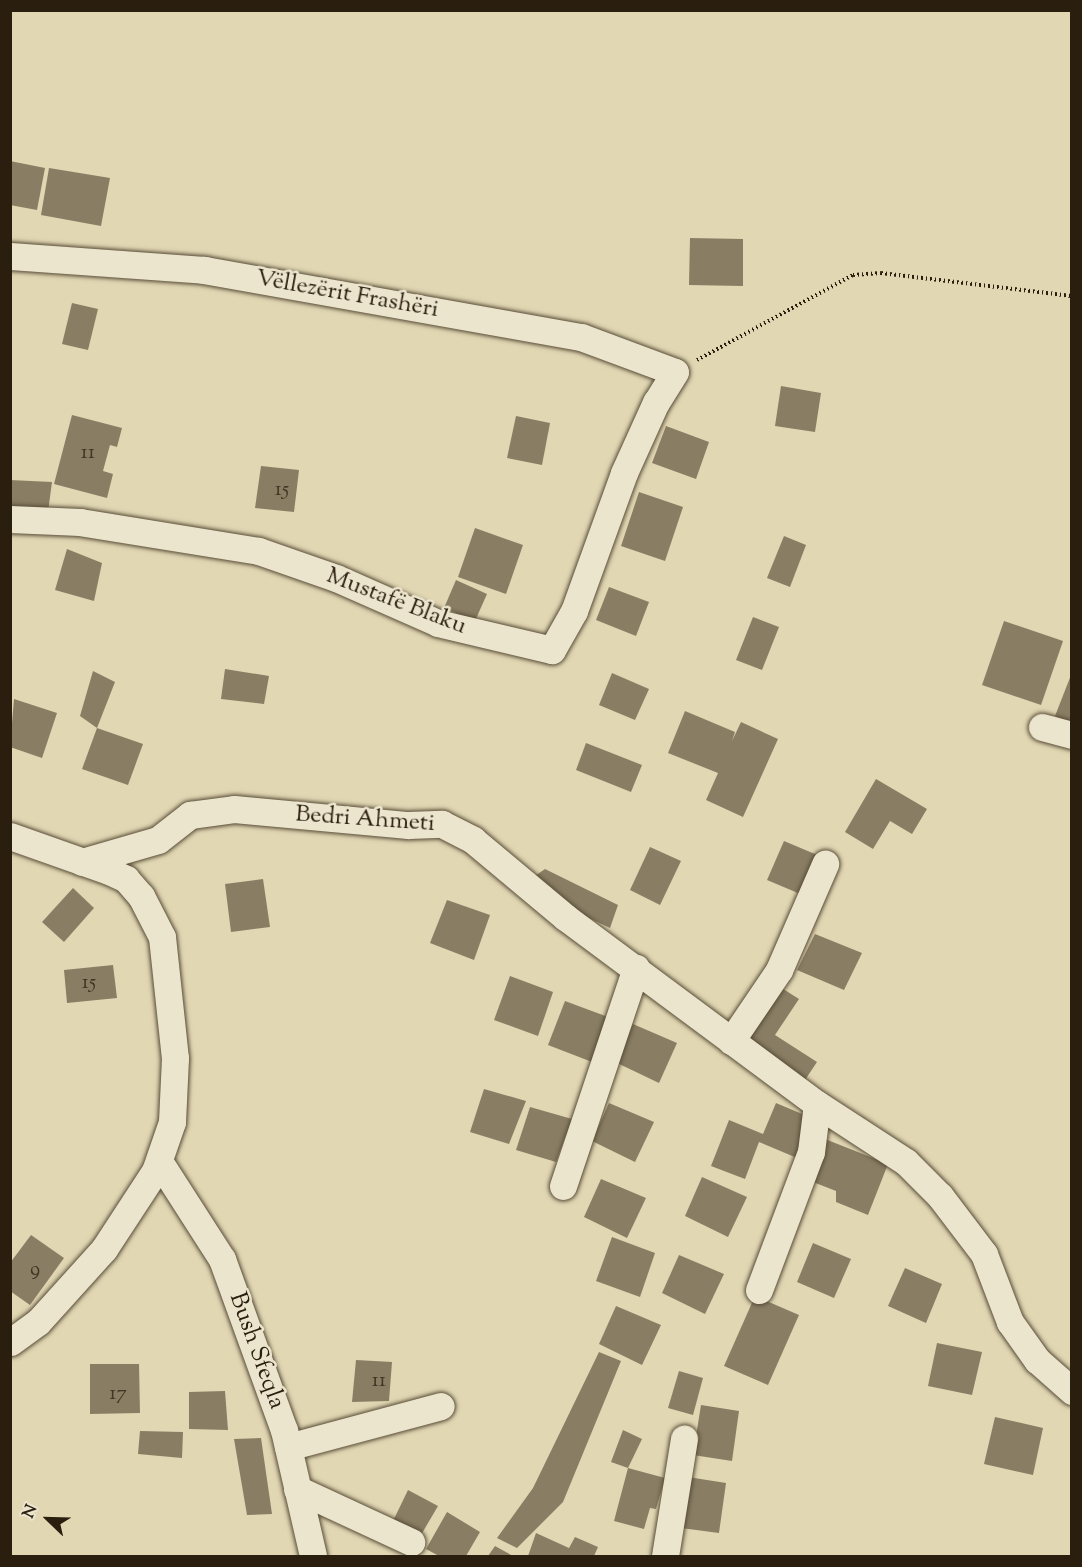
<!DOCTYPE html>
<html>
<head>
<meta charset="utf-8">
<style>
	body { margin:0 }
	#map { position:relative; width:1082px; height:1567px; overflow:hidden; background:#e1d7b3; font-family:"Sorts Mill Goudy",serif }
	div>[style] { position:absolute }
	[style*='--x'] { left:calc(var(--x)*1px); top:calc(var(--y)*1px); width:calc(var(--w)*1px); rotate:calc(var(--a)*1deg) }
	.building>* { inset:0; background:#897e64 }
	.path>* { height:4px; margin-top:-2px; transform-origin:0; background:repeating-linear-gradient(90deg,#2a1e0e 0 1.5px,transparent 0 4.5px) }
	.roads { filter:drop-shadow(0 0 2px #584c37) drop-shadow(0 0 2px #584c37) }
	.minor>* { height:27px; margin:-13.5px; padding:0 13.5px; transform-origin:13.5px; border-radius:13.5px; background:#ece5ce }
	span { translate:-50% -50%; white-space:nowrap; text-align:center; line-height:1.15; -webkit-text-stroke:5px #ece5ce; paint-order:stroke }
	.number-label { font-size:21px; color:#423624 }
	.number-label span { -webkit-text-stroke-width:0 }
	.street-label { font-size:24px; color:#2a1e0e }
	.frame { position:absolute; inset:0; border:12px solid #2a1e0e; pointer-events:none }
	.north { position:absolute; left:18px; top:1489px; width:60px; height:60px; -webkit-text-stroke:4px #ece5ce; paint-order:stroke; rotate:293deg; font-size:16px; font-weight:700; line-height:24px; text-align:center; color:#2a1e0e }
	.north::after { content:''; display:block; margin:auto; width:21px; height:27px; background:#2a1e0e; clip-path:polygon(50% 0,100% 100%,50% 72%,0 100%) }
</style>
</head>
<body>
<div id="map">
	<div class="building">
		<i style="clip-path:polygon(10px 161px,45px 168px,37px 210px,10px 205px)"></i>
		<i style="clip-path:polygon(49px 168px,110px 178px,101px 226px,41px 215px)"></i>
		<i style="clip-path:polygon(690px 238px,743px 239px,743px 286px,689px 285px)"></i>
		<i style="clip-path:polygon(72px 303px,98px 309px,88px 350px,62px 344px)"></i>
		<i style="clip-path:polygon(781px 386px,821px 393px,815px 432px,775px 426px)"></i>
		<i style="clip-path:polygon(72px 415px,122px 428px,117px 447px,110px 445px,103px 471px,113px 474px,107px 498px,54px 484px)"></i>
		<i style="clip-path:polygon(516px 416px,550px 423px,542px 465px,507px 458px)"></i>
		<i style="clip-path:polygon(666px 426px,709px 442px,696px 479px,652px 463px)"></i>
		<i style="clip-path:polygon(261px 466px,299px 470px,294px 512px,255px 508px)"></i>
		<i style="clip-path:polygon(10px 480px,52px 482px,48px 512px,10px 511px)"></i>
		<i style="clip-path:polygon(639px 492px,683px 507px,665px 561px,621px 546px)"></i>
		<i style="clip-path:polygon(475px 528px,523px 545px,506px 594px,458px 577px)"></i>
		<i style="clip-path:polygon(784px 536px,806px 545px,790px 587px,767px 578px)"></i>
		<i style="clip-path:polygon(67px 549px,102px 563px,94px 601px,55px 590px)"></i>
		<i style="clip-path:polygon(456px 580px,487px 594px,475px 621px,444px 608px)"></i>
		<i style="clip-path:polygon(609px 587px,649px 602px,636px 636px,596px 620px)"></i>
		<i style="clip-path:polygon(753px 617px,779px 627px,762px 670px,736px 660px)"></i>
		<i style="clip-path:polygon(1004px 621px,1063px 641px,1041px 705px,982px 685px)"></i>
		<i style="clip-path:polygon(225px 669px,269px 676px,264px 704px,221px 699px)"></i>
		<i style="clip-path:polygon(93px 671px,115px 682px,97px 728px,80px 716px)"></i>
		<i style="clip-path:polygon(612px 673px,649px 689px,635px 720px,599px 705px)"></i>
		<i style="clip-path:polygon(1071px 675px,1072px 675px,1072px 723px,1055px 716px)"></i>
		<i style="clip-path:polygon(14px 699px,57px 713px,42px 758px,10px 747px)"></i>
		<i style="clip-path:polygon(685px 711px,735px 732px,732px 741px,741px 722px,778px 739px,743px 817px,706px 800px,718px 773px,668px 753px)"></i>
		<i style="clip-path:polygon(97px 728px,143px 744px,128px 785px,82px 769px)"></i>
		<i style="clip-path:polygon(586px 743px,642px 765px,631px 792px,576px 770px)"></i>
		<i style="clip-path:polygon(876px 779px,927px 809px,912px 834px,890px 821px,873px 849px,845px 832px)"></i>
		<i style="clip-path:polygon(784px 841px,822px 857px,805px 896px,767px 880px)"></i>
		<i style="clip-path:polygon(650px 847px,681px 861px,660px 905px,630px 890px)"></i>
		<i style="clip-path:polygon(545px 869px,618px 905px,610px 928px,551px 900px,529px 880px)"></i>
		<i style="clip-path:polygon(263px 879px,270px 927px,231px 932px,225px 884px)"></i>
		<i style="clip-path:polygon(73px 888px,94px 908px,64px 942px,42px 922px)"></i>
		<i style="clip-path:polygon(447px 900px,490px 915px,474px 960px,430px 943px)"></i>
		<i style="clip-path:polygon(815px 934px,862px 953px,844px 990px,797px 970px)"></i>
		<i style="clip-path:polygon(113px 965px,117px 998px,67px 1003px,64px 970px)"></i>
		<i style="clip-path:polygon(510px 976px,553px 992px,538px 1036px,494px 1020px)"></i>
		<i style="clip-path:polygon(780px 987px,799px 999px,775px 1035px,817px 1062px,805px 1080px,745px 1040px)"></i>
		<i style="clip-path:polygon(565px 1001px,608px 1017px,592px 1062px,548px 1045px)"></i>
		<i style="clip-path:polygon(633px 1024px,677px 1043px,659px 1083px,615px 1062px)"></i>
		<i style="clip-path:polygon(484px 1089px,526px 1101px,509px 1144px,470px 1132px)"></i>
		<i style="clip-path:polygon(609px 1103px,654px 1122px,635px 1162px,592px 1141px)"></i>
		<i style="clip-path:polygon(776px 1103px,814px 1119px,797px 1158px,759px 1142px,745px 1179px,711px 1166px,729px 1120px,763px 1134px)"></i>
		<i style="clip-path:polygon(530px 1107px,572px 1119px,556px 1162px,516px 1150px)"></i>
		<i style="clip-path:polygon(825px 1139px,888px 1164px,868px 1215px,836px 1202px,836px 1191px,808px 1180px)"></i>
		<i style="clip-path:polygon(702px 1177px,747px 1197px,728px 1237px,685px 1216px)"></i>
		<i style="clip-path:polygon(601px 1179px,646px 1198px,627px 1238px,584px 1217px)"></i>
		<i style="clip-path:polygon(31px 1235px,64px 1258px,30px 1305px,10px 1291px,10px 1263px)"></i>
		<i style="clip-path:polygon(612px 1237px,655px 1253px,640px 1297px,596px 1281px)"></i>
		<i style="clip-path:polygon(813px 1243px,851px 1259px,834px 1298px,797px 1282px)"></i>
		<i style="clip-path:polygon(679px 1255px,724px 1274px,705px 1314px,662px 1293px)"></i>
		<i style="clip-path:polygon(905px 1268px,942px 1284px,926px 1323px,888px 1306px)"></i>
		<i style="clip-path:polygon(755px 1296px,799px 1315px,768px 1385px,724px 1366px)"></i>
		<i style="clip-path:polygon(616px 1306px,661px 1325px,642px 1365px,599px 1344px)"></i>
		<i style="clip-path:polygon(937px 1343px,982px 1352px,972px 1395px,928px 1386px)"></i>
		<i style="clip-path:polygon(599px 1352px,621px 1361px,563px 1502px,517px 1548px,497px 1538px,533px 1488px)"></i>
		<i style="clip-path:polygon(356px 1360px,392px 1362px,389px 1401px,352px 1402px)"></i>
		<i style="clip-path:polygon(90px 1364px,139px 1364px,140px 1413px,90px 1414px)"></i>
		<i style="clip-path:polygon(679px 1371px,703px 1378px,693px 1415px,668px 1408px)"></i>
		<i style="clip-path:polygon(225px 1391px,228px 1430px,189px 1429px,189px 1392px)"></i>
		<i style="clip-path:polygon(701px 1405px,739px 1411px,732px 1461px,693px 1455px)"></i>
		<i style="clip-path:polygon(995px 1417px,1043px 1428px,1033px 1475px,984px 1464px)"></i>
		<i style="clip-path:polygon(623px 1430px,642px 1439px,628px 1468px,611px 1462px)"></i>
		<i style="clip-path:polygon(140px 1431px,183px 1432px,182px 1458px,138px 1454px)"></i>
		<i style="clip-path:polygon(261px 1438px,272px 1514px,247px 1515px,234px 1439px)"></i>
		<i style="clip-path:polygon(628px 1468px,665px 1478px,656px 1509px,650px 1508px,644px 1529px,614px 1521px)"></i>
		<i style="clip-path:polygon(688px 1477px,726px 1483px,719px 1533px,681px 1528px)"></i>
		<i style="clip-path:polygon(408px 1490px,438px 1506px,421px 1535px,393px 1521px)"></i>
		<i style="clip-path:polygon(447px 1512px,480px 1532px,466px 1556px,439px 1556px,426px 1549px)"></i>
		<i style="clip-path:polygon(536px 1533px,569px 1548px,575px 1537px,598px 1547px,594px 1556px,528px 1556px)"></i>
		<i style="clip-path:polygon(495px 1546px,513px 1556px,488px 1556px)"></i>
	</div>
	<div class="path">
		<i style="--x:697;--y:360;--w:178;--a:-28.6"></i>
		<i style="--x:853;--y:275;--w:28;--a:-4"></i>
		<i style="--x:881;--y:273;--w:192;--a:6.9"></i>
	</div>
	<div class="roads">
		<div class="minor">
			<i style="--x:10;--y:256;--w:195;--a:4.1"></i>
			<i style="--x:204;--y:270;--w:383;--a:10.1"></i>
			<i style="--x:581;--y:337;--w:100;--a:20.4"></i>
			<i style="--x:675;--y:372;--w:36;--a:122"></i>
			<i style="--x:656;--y:402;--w:78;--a:114.3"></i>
			<i style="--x:624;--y:473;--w:147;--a:109.9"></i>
			<i style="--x:574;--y:611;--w:45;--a:119.4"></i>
			<i style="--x:552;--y:650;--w:117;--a:-166.7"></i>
			<i style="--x:438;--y:623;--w:111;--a:-156.2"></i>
			<i style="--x:336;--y:578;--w:82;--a:-160.7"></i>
			<i style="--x:259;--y:551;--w:181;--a:-170.8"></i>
			<i style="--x:80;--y:522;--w:70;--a:-177.5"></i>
			<i style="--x:1042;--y:727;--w:31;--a:15"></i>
			<i style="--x:10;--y:836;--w:105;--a:19.5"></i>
			<i style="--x:109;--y:871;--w:19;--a:25"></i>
			<i style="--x:126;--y:879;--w:23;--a:49"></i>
			<i style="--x:141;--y:896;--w:46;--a:62.9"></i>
			<i style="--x:162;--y:937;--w:122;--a:83.9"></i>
			<i style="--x:175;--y:1058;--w:64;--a:92.7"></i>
			<i style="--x:172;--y:1122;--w:52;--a:109.1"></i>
			<i style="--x:155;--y:1171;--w:93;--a:123.2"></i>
			<i style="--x:104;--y:1249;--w:98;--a:132.1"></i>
			<i style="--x:38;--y:1322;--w:34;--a:144"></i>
			<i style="--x:82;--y:862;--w:79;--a:-16.1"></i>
			<i style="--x:158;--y:840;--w:41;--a:-38"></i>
			<i style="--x:190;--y:815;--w:44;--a:-7.8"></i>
			<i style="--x:234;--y:809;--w:175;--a:5.3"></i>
			<i style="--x:408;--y:825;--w:34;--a:-2"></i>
			<i style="--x:442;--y:824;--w:35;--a:27"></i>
			<i style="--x:473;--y:840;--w:120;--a:39.9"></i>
			<i style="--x:565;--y:917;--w:314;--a:36.6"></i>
			<i style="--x:817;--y:1104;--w:106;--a:33.1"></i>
			<i style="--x:906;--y:1162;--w:48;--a:45"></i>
			<i style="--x:940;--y:1196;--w:73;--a:52.8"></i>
			<i style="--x:984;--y:1254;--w:73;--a:69.1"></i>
			<i style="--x:1010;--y:1322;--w:47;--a:54.6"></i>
			<i style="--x:1037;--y:1360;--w:47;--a:41.5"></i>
			<i style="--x:731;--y:1041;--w:86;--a:-55.9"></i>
			<i style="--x:779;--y:970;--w:116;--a:-66.5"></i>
			<i style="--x:159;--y:1161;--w:117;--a:57.3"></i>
			<i style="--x:222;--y:1259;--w:182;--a:70.1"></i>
			<i style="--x:284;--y:1430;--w:129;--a:77"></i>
			<i style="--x:563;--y:1186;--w:230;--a:-71.5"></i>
			<i style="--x:759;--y:1290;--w:147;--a:-69.4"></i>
			<i style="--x:811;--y:1152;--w:48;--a:-82.9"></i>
			<i style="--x:288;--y:1447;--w:158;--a:-15"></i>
			<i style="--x:297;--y:1489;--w:126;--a:24.9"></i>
			<i style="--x:665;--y:1556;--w:119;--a:-80.8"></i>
		</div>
	</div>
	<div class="number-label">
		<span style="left:88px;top:453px">11</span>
		<span style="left:282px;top:490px">15</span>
		<span style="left:89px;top:983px">15</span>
		<span style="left:35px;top:1270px">9</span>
		<span style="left:379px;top:1381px">11</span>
		<span style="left:118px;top:1394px">17</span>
	</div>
	<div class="street-label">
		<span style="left:347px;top:295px;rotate:10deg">Vëllezërit Frashëri</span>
		<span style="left:396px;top:602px;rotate:21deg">Mustafë Blaku</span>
		<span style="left:365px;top:820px;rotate:4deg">Bedri Ahmeti</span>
		<span style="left:256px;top:1351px;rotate:70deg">Bush Sfeqla</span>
	</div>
	<div class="frame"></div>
	<div class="north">N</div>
</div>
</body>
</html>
